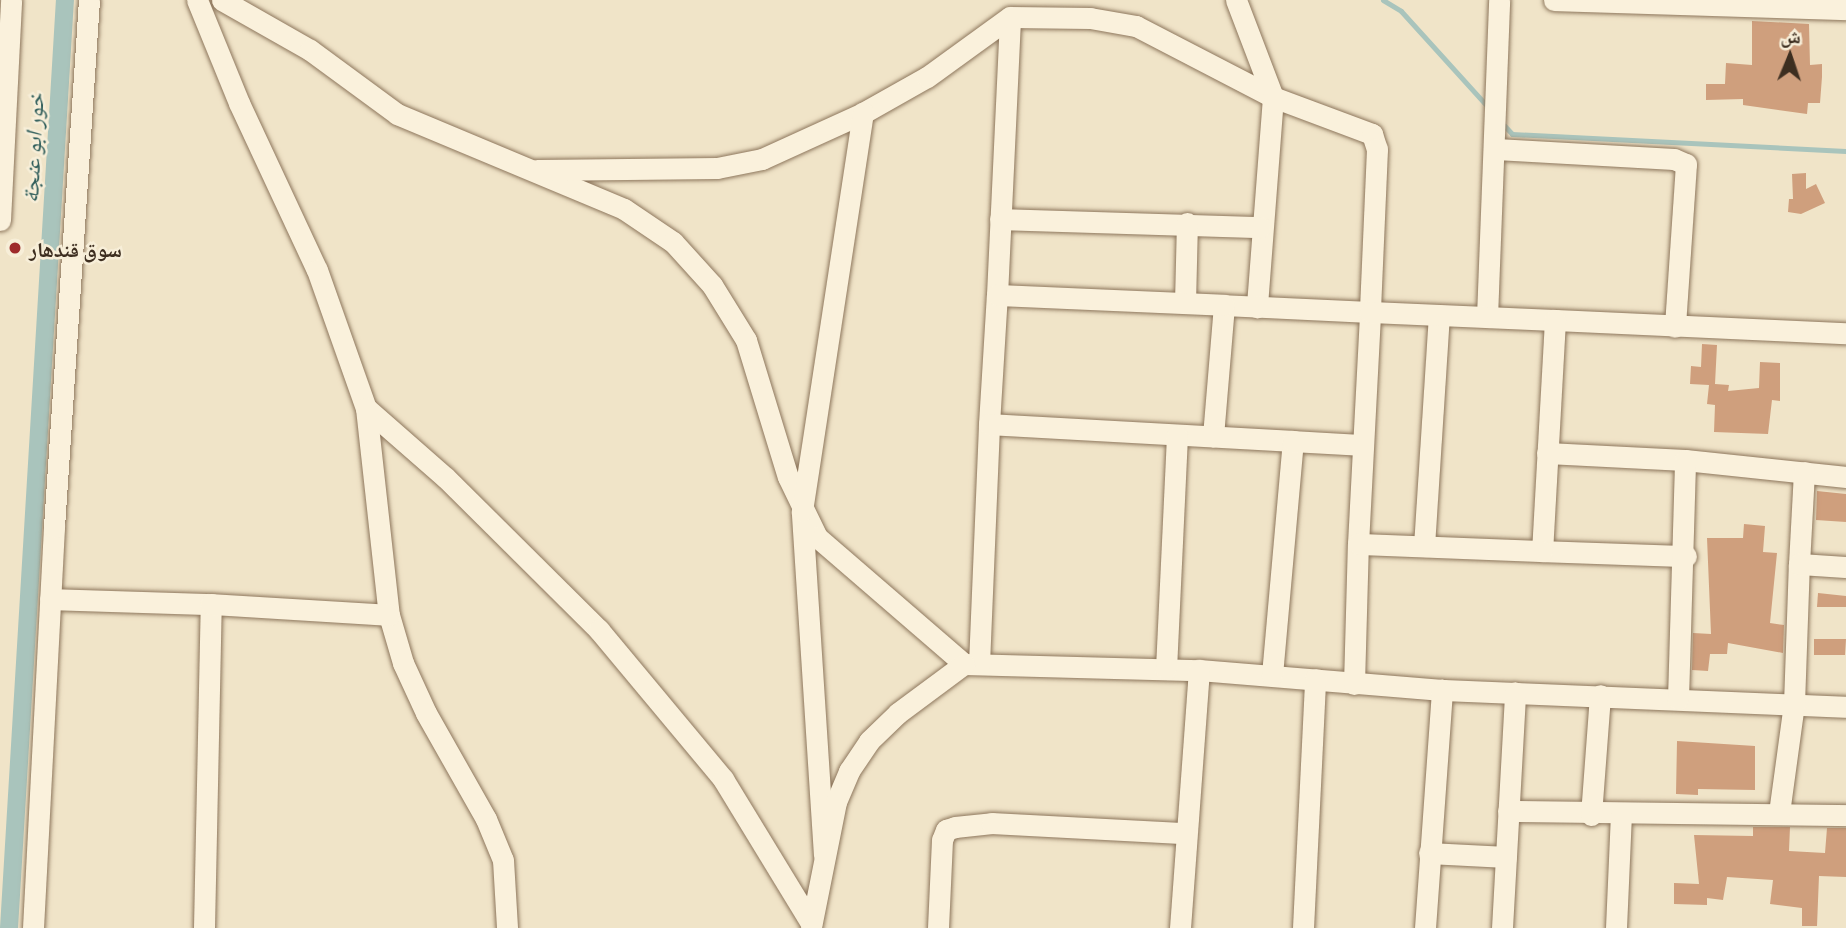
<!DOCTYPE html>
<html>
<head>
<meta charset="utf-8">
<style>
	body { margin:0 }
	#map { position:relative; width:1846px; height:928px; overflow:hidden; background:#f0e4c8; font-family:Literata,"Noto Naskh Arabic",serif }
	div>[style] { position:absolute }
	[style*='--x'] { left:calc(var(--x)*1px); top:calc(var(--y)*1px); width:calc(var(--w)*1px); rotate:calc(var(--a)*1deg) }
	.stream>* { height:5px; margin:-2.5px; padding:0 2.5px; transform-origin:2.5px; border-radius:2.5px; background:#a9c4bc }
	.canal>* { height:18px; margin:-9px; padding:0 9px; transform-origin:9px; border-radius:9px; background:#a9c4bc }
	.building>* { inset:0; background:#cf9f7d }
	.roads { filter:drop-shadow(0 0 2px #8d765c) drop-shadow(0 0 2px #8d765c) }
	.minor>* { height:21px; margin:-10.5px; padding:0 10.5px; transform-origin:10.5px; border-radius:10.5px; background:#faf1dc }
	.dots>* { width:19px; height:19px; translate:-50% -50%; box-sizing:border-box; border:4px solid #f7eed8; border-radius:50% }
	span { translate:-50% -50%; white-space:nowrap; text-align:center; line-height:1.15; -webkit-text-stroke:5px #f7eed8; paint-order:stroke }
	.poi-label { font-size:21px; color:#3d2e20; font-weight:700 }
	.left { translate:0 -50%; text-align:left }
	.water-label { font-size:23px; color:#2f5d5a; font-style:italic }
	.north { position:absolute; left:1755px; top:21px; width:70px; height:70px; -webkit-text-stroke:5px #f7eed8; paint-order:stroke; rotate:2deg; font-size:19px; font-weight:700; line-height:28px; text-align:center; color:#3d2e20 }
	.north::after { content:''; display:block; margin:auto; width:24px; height:32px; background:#3d2e20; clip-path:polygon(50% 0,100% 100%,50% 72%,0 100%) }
</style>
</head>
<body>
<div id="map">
	<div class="stream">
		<i style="--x:1383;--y:0;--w:21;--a:31"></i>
		<i style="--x:1401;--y:11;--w:130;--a:47.8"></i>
		<i style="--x:1501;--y:122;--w:16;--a:47"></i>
		<i style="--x:1512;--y:134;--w:334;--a:2.9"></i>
	</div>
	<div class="canal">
		<i style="--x:9;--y:928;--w:930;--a:-86.55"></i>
	</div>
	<div class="building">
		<i style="clip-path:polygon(1752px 21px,1809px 24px,1810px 65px,1822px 64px,1822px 77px,1820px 103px,1808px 103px,1807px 114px,1743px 105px,1743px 99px,1706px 100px,1706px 84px,1725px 84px,1726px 63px,1752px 65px)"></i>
		<i style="clip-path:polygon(1806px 173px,1806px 189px,1816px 184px,1825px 203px,1801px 214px,1788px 212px,1789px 199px,1793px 199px,1792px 174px)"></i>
		<i style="clip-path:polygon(1702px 344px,1717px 345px,1715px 384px,1729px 385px,1728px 391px,1759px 388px,1760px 362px,1780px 363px,1780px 401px,1772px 400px,1768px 434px,1714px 432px,1715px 405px,1707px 404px,1709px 385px,1690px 384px,1691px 366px,1701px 367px)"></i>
		<i style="clip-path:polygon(1817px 491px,1846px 494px,1846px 522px,1816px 520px)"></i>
		<i style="clip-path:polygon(1744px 524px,1765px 526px,1763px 552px,1777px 553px,1770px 623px,1784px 625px,1783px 653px,1728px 643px,1727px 654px,1710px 654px,1708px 671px,1692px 670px,1693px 633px,1711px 634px,1707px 538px,1743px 538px)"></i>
		<i style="clip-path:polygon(1818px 593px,1846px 596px,1846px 607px,1817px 607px)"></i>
		<i style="clip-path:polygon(1814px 639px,1846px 639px,1845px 655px,1814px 655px)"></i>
		<i style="clip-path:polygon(1677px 741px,1755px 746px,1755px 790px,1698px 789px,1698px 795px,1676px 794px)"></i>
		<i style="clip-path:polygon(1753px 827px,1790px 827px,1789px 851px,1825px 853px,1827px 828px,1846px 828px,1846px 877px,1819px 876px,1817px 926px,1802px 926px,1802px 908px,1770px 904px,1773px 880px,1727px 877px,1723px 900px,1707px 898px,1707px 905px,1674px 904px,1674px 883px,1699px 884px,1694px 835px,1753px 836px)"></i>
	</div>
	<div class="roads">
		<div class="minor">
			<i style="--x:197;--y:0;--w:111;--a:67.8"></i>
			<i style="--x:239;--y:103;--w:184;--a:65"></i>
			<i style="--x:317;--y:270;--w:146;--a:70.5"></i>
			<i style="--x:366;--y:408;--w:208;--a:83.7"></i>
			<i style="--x:389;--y:615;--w:50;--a:73.7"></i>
			<i style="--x:403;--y:663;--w:55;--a:65.3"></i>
			<i style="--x:426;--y:713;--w:122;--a:60.5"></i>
			<i style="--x:486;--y:819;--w:44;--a:67.5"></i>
			<i style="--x:503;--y:860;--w:68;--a:86.6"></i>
			<i style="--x:222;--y:0;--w:101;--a:29.6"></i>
			<i style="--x:310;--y:50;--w:108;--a:36.3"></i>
			<i style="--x:397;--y:114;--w:246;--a:22.7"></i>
			<i style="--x:624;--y:209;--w:59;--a:34"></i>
			<i style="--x:673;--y:242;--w:58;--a:47.8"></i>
			<i style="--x:712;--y:285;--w:65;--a:58.3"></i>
			<i style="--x:746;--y:340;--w:143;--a:73"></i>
			<i style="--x:788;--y:477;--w:67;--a:64.2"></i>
			<i style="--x:817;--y:537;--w:194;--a:40.8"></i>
			<i style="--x:964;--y:664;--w:235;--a:1.5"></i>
			<i style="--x:1199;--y:670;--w:244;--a:4.7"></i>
			<i style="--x:1442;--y:690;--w:404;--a:2.4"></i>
			<i style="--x:1236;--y:0;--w:104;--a:69.1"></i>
			<i style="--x:1273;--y:97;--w:211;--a:94.4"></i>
			<i style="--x:1554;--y:0;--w:292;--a:1.8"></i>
			<i style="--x:1496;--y:149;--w:178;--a:3.2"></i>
			<i style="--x:1674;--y:159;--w:13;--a:23"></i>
			<i style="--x:1686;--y:164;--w:163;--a:93.9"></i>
			<i style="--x:537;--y:170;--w:180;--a:-0.6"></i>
			<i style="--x:717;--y:168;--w:46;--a:-11.3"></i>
			<i style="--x:762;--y:159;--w:111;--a:-24.5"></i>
			<i style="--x:863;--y:113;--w:73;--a:-29.4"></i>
			<i style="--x:927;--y:77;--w:102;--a:-35.9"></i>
			<i style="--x:1000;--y:219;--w:260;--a:1.8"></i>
			<i style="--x:0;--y:220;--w:220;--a:-87.1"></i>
			<i style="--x:997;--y:295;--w:278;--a:-87.3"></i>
			<i style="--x:1010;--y:17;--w:80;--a:0.7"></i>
			<i style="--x:1090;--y:18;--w:47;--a:9.9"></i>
			<i style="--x:1136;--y:26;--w:154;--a:27.4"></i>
			<i style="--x:1273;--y:97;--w:106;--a:20.5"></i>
			<i style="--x:1372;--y:134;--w:16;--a:72"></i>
			<i style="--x:1377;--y:149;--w:163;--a:92.5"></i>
			<i style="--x:1370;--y:312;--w:146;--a:-177.3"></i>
			<i style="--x:1224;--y:305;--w:132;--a:94.8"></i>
			<i style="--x:1185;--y:303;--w:80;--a:-88.6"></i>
			<i style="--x:1487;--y:317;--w:317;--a:-87.8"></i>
			<i style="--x:1555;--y:320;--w:291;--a:2.6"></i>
			<i style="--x:366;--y:408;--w:106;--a:41.2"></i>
			<i style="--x:446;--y:478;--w:216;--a:44.8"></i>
			<i style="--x:599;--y:630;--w:194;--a:50.2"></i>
			<i style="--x:723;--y:779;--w:169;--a:58.6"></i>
			<i style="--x:989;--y:424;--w:129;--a:-86.5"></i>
			<i style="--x:997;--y:295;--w:227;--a:2.5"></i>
			<i style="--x:1547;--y:453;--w:138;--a:2.9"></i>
			<i style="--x:1685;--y:460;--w:162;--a:6"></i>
			<i style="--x:1424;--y:546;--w:231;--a:-86.3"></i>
			<i style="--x:1542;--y:551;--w:144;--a:2"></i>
			<i style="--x:1799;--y:564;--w:92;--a:-86.9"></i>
			<i style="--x:50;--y:599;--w:161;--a:1.8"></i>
			<i style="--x:979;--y:664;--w:240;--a:-87.6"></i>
			<i style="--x:989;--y:424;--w:304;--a:3.2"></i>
			<i style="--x:1166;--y:669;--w:233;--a:-87.3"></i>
			<i style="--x:1272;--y:675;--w:235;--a:-84.9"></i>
			<i style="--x:1293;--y:441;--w:70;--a:3.3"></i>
			<i style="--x:1354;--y:684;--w:140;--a:-88.4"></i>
			<i style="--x:1358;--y:544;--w:232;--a:-87"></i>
			<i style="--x:1370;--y:312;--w:185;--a:2.5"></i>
			<i style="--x:1555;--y:320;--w:231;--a:93.2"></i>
			<i style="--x:1542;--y:551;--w:184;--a:-177.8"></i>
			<i style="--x:1678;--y:699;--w:239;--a:-88.3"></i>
			<i style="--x:1508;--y:811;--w:338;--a:0.7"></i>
			<i style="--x:1779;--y:813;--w:110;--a:-82.2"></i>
			<i style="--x:1794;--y:704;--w:140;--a:-88"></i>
			<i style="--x:1799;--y:564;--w:47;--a:3.7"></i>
			<i style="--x:1591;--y:815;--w:120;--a:-85.7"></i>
			<i style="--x:1429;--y:853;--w:77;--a:3"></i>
			<i style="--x:824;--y:855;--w:345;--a:-93.7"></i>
			<i style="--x:802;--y:511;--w:403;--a:-81.3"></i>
			<i style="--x:811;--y:927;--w:127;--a:-78.7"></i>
			<i style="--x:836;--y:802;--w:34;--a:-67"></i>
			<i style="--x:849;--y:771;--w:36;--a:-56"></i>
			<i style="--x:869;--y:741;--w:40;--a:-44"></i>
			<i style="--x:898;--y:713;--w:82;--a:-36.6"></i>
			<i style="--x:33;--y:928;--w:402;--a:-87"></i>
			<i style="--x:54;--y:527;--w:528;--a:-86.2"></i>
			<i style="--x:204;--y:928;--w:324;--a:-88.8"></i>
			<i style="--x:211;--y:604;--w:178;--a:3.5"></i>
			<i style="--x:938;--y:928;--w:88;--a:-87.4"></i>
			<i style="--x:942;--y:840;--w:11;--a:-68"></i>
			<i style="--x:946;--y:830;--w:9;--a:-18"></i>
			<i style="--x:955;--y:827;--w:37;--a:-6"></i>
			<i style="--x:992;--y:823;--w:193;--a:3"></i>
			<i style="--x:1180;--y:928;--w:259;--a:-85.8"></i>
			<i style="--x:1303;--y:928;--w:249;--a:-87.2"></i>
			<i style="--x:1425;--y:928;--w:239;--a:-85.9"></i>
			<i style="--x:1502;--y:928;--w:236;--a:-86.8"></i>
			<i style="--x:1616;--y:928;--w:113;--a:-87.5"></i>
		</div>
	</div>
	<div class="dots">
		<i style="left:15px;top:248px;background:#9e2a2b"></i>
	</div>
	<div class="poi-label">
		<span class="left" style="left:29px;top:248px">سوق قندهار</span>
	</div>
	<div class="water-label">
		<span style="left:31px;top:148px;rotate:-87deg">خور ابو عنجة</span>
	</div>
	<div class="north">ش</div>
</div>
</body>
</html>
